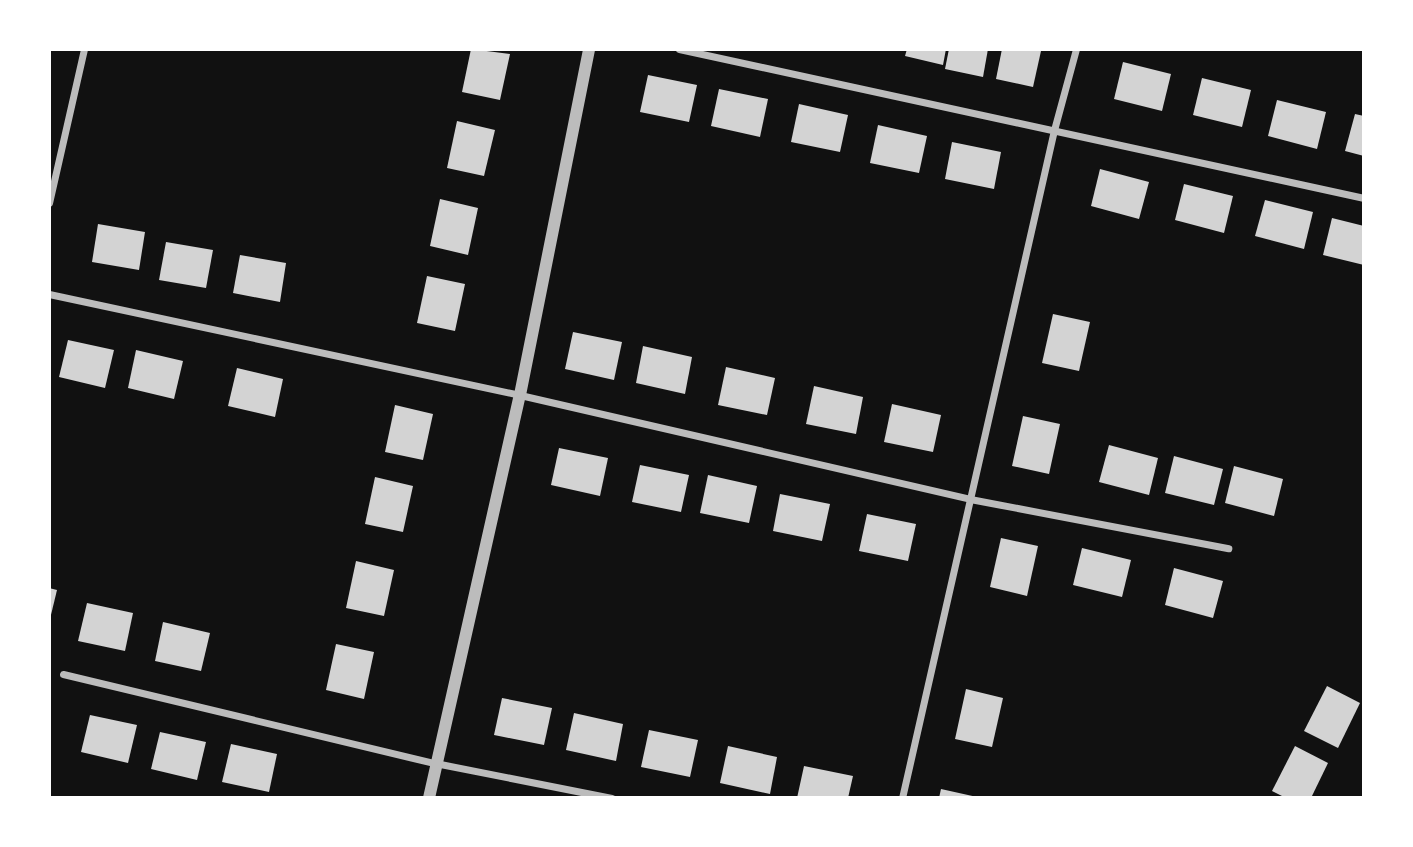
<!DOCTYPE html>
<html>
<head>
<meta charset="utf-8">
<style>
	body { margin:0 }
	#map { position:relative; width:1413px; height:847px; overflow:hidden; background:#111; font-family:"PT Sans",sans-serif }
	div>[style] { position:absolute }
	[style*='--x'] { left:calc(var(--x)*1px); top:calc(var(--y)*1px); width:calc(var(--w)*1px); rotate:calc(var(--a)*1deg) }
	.building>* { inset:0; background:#d3d3d3 }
	.minor>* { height:7px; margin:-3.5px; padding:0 3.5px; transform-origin:3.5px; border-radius:3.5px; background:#bcbcbc }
	.tertiary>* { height:12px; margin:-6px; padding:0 6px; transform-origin:6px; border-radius:6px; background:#bcbcbc }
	span { translate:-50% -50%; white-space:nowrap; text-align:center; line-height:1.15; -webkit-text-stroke:6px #fff; paint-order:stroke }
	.frame { position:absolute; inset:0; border:51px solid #fff; pointer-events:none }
</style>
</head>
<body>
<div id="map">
	<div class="building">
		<i style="clip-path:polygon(471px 49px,510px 54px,500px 100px,462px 92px)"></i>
		<i style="clip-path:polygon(907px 49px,946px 49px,943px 65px,905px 56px)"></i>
		<i style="clip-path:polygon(949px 49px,988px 49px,983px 77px,945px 69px)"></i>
		<i style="clip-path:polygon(1002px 49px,1041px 51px,1033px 87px,996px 79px)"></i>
		<i style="clip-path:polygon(1123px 62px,1171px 74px,1162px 111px,1114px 99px)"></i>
		<i style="clip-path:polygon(648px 75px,697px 85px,689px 122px,640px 112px)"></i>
		<i style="clip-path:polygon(1202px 78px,1251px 90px,1242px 127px,1193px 115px)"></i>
		<i style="clip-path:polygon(719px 89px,768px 99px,760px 137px,711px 126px)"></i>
		<i style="clip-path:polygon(1277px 100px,1326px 112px,1317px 149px,1268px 136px)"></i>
		<i style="clip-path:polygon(799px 104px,848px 115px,840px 152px,791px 142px)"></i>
		<i style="clip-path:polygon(1355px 114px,1364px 116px,1364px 156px,1345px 151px)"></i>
		<i style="clip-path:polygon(457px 121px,495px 130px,484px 176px,447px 168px)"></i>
		<i style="clip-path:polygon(878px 125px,927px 136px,919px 173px,870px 163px)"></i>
		<i style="clip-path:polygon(952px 142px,1001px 152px,994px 189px,945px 179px)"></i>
		<i style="clip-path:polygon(1100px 169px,1149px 182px,1139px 219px,1091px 206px)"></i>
		<i style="clip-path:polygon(1184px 184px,1233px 196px,1224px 233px,1175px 220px)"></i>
		<i style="clip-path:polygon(440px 199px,478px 208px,468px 255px,430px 246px)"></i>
		<i style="clip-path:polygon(1265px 200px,1313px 212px,1304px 249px,1255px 236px)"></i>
		<i style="clip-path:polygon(1332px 218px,1364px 226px,1364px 265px,1323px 255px)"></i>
		<i style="clip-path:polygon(98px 224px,145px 232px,139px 270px,92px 262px)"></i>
		<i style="clip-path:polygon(166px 242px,213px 250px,206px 288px,159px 280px)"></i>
		<i style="clip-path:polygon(240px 255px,286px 263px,280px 302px,233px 293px)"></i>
		<i style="clip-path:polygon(427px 276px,465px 284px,455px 331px,417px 323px)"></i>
		<i style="clip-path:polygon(1053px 314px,1090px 322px,1079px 371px,1042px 363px)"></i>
		<i style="clip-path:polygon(573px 332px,622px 342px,614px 380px,565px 369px)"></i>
		<i style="clip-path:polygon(68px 340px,114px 350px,105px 388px,59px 377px)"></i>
		<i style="clip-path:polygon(643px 346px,692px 357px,685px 394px,636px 383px)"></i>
		<i style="clip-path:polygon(136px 350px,183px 361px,174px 399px,128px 388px)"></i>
		<i style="clip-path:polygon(726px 367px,775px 378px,767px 415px,718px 405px)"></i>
		<i style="clip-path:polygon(237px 368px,283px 379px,275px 417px,228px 406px)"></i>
		<i style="clip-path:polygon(814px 386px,863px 397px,856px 434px,806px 424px)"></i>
		<i style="clip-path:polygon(892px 404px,941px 415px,933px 452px,884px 442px)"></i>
		<i style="clip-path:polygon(395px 405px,433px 414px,423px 460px,385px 452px)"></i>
		<i style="clip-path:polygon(1023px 416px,1060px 424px,1049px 474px,1012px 466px)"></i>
		<i style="clip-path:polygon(1109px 445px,1158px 458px,1149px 495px,1099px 482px)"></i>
		<i style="clip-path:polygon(559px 448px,608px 458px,600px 496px,551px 485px)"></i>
		<i style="clip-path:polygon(1174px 456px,1223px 469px,1214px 505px,1165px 493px)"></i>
		<i style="clip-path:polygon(640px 465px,689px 475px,681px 512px,632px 502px)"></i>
		<i style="clip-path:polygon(1234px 466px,1283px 479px,1274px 516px,1225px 503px)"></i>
		<i style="clip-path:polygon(708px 475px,757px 486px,749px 523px,700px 513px)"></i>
		<i style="clip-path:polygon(375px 477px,413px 486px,403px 532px,365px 524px)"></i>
		<i style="clip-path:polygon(780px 494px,830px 504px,822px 541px,773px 531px)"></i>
		<i style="clip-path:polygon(867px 514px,916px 524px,908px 561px,859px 551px)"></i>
		<i style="clip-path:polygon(1001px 538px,1038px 546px,1027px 596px,990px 587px)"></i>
		<i style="clip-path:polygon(1082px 548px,1131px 560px,1122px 597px,1073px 585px)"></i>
		<i style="clip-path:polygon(356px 561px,394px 570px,384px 616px,346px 608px)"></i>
		<i style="clip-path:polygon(1174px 568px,1223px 581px,1213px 618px,1165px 605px)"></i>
		<i style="clip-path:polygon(49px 588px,57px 590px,50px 619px,49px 619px)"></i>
		<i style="clip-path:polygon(87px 603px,133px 613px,125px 651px,78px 641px)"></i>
		<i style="clip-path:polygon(163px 622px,210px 633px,201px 671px,155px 661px)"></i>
		<i style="clip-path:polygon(336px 644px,374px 652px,364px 699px,326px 690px)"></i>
		<i style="clip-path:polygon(1327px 686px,1360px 703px,1338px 748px,1304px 731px)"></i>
		<i style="clip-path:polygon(966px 689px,1003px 698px,992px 747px,955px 739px)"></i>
		<i style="clip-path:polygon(502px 698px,552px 708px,544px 745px,494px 735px)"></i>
		<i style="clip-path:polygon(574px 713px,623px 724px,616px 761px,566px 750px)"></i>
		<i style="clip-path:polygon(90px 715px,137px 725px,128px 763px,81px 752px)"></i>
		<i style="clip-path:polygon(649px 730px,698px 740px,690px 777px,641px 767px)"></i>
		<i style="clip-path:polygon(160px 732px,206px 742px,197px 780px,151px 769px)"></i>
		<i style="clip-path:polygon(231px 744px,277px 754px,269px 792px,222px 782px)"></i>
		<i style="clip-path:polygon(728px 746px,777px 757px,770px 794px,720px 783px)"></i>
		<i style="clip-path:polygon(1295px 746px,1328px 763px,1311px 798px,1286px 798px,1272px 791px)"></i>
		<i style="clip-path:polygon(804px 766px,853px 776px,848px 798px,797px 798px)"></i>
		<i style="clip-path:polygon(941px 789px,977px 797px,977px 798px,939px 798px)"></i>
	</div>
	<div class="minor">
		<i style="--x:679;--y:49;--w:701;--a:12.27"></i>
		<i style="--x:49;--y:203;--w:158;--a:-77.2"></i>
		<i style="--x:49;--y:294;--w:482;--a:12.1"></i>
		<i style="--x:520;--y:395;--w:462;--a:13"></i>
		<i style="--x:970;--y:499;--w:263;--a:10.8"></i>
		<i style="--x:63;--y:674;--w:382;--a:13.5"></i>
		<i style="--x:435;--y:763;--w:180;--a:11.2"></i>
		<i style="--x:902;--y:798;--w:685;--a:-77.18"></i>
		<i style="--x:1054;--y:130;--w:84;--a:-74.8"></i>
	</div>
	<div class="tertiary">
		<i style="--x:429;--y:798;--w:413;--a:-77.3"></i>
		<i style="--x:520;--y:395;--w:353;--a:-78.7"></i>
	</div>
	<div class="frame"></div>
</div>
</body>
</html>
